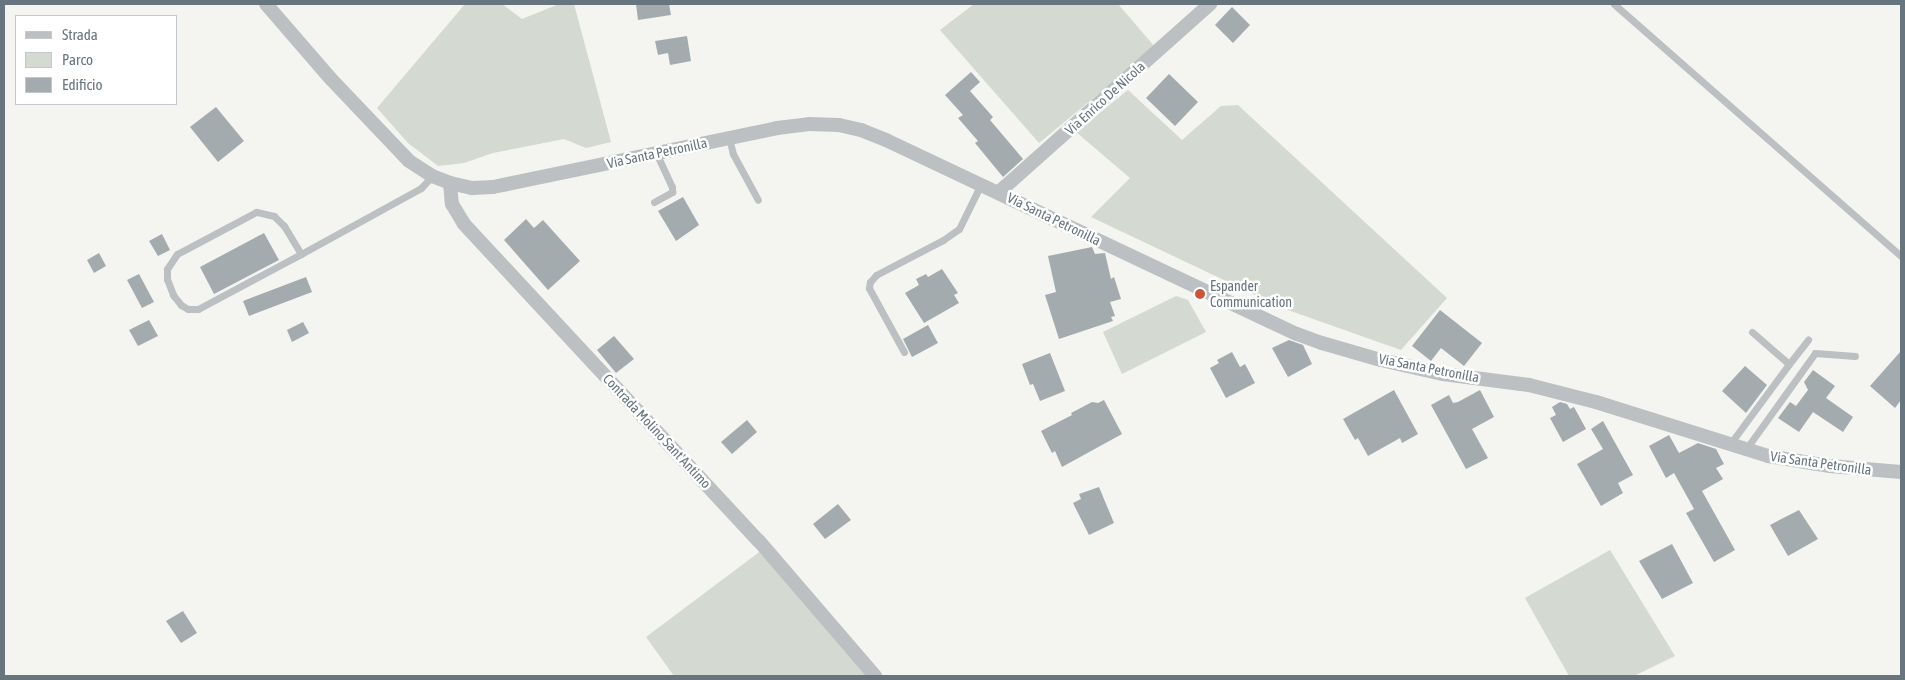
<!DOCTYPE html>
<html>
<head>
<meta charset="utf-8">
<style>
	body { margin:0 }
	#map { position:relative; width:1905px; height:680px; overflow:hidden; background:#f4f4f1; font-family:"Asap Condensed",sans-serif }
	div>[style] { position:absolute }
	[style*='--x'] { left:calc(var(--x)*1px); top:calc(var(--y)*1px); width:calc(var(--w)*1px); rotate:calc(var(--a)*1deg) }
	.green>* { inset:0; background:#d4d9d1 }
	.building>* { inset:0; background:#a4abaf }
	.lane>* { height:7px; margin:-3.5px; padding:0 3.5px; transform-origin:3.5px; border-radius:3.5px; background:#bcc0c2 }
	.street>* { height:14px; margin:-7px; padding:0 7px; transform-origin:7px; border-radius:7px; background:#bcc0c2 }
	.dots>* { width:14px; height:14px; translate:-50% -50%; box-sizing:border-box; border:2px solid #fff; border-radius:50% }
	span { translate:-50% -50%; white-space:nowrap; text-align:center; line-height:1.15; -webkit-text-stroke:5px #fff; paint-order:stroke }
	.street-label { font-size:14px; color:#67757e }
	.poi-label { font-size:14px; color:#67757e }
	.left { translate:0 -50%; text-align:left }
	.frame { position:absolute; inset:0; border:5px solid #67757e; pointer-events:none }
	.legend { position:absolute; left:15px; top:15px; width:162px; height:90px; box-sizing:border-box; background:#fff; border:1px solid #c2c8cb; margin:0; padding:6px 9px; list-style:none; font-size:15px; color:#67757e }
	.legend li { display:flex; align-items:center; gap:10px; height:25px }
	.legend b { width:25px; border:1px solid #c2c8cb }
</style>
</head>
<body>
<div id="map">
	<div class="green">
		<i style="clip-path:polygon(465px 4px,502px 4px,522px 19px,559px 4px,574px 4px,611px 142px,586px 148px,564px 139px,493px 153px,464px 163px,438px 166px,408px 143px,377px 108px)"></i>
		<i style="clip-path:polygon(974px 4px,1118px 4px,1155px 47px,1039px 143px,940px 30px)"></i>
		<i style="clip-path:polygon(1128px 90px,1182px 140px,1221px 106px,1238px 105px,1447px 298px,1401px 350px,1285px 309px,1091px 217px,1130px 178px,1076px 132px)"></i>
		<i style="clip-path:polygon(1176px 296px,1188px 300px,1206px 332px,1122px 374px,1103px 332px)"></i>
		<i style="clip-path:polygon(762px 550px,872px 676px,674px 676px,646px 637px)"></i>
		<i style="clip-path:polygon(1610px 550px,1675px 656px,1634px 676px,1569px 676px,1525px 598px)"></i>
	</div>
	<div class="building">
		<i style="clip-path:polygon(636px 4px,669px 4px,671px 15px,638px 20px)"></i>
		<i style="clip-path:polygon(1232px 7px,1250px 25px,1233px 43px,1215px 25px)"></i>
		<i style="clip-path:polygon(687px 36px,691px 61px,670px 65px,668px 53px,658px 55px,655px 41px)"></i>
		<i style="clip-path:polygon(971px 72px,980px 82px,970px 91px,993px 117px,990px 120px,1023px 159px,1003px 177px,975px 143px,978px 141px,958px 118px,963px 115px,945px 95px)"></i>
		<i style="clip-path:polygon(1169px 74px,1198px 102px,1175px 126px,1146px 98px)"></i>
		<i style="clip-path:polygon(216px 107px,244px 141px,218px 162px,190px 127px)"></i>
		<i style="clip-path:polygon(683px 197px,699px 225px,676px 241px,658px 211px)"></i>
		<i style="clip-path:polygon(526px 219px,534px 228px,543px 220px,580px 261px,548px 290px,504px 240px)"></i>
		<i style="clip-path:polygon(264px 233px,279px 260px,214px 294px,200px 267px)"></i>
		<i style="clip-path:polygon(162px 234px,170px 250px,158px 256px,149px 241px)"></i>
		<i style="clip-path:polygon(1092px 247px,1095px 254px,1105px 253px,1111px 279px,1114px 277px,1121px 299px,1110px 302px,1115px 316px,1111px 317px,1113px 321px,1059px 339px,1045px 295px,1056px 292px,1048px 256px)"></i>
		<i style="clip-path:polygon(99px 253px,106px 266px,94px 273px,87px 260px)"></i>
		<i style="clip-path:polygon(942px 269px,958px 293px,954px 295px,959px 303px,924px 323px,905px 293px,919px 285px,916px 279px,926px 274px,928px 277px)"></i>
		<i style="clip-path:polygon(139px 274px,154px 302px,142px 308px,127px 280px)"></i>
		<i style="clip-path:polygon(306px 277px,312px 292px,249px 316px,243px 301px)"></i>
		<i style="clip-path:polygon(1440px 310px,1482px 343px,1464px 366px,1441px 348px,1431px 361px,1412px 346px)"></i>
		<i style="clip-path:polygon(149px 320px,158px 336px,138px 346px,129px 330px)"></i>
		<i style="clip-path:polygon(303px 322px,309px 333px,292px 342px,287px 330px)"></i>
		<i style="clip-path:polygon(928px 325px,938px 343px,912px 357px,903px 339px)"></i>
		<i style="clip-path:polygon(614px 336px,634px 359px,616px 373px,597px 350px)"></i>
		<i style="clip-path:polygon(1289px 340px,1303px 345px,1312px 364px,1288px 377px,1272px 348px)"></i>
		<i style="clip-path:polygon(1901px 351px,1901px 400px,1895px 408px,1870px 386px)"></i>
		<i style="clip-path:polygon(1232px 352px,1240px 367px,1245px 364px,1255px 383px,1226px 398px,1210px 368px,1219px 363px,1217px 360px)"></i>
		<i style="clip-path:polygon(1050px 353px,1065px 391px,1040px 401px,1033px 384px,1030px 385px,1022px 364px)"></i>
		<i style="clip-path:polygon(1745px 366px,1767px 385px,1746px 413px,1722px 391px)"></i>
		<i style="clip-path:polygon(1813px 370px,1835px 386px,1826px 398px,1853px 417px,1843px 432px,1813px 412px,1799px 432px,1778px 418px,1790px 402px,1796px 406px,1808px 390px,1804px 382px)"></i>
		<i style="clip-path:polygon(1394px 390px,1418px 434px,1402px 443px,1400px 438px,1368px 456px,1358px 438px,1355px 440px,1343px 419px)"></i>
		<i style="clip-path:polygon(1480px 390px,1494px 417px,1472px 429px,1488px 458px,1466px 469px,1431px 405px,1449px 395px,1453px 403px,1458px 402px)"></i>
		<i style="clip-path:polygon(1104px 400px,1122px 434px,1062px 467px,1055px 451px,1052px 453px,1041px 431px,1072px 415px,1071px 413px,1092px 402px,1098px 403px)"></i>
		<i style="clip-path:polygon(1560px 402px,1567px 404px,1570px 409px,1574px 407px,1586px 429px,1563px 442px,1550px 418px,1556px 415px,1552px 407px)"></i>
		<i style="clip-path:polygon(747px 420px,757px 432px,732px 454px,721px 442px)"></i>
		<i style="clip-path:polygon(1603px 421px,1633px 475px,1618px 483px,1623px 493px,1601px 506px,1577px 464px,1603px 449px,1591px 429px)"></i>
		<i style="clip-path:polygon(1669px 435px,1679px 453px,1698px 443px,1716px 449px,1724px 464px,1716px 468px,1723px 479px,1702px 491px,1735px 550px,1714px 562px,1686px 513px,1694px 509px,1674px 473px,1666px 478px,1649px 446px)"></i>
		<i style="clip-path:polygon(1099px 487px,1114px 523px,1089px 535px,1073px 503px,1081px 499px,1079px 494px)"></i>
		<i style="clip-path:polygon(838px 504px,851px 520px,825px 539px,813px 524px)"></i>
		<i style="clip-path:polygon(1799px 510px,1818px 539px,1788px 556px,1770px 525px)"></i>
		<i style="clip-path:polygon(1672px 544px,1693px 583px,1662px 599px,1639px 561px)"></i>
		<i style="clip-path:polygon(183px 611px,197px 633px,181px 643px,166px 621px)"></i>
	</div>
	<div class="lane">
		<i style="--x:1614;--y:4;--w:382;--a:41.3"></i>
		<i style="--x:729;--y:138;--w:16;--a:76"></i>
		<i style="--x:733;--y:154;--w:52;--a:61.5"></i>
		<i style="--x:654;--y:202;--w:21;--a:-29"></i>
		<i style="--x:672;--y:192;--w:5;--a:-90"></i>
		<i style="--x:672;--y:187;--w:38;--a:-115"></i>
		<i style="--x:301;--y:254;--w:33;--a:-121"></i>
		<i style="--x:284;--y:226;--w:14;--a:-135"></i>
		<i style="--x:274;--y:216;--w:18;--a:-167"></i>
		<i style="--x:256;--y:212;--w:89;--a:152"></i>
		<i style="--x:177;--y:254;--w:18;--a:124"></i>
		<i style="--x:167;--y:269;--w:10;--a:90"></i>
		<i style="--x:167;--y:279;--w:17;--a:69"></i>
		<i style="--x:173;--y:295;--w:13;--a:51"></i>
		<i style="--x:181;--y:305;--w:8;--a:30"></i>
		<i style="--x:188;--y:309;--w:10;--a:0"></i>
		<i style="--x:198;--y:309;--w:117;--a:-28.1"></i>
		<i style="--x:301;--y:254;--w:137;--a:-28.8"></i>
		<i style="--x:421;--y:188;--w:16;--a:-47"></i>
		<i style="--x:904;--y:352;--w:73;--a:-118.7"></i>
		<i style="--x:869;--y:288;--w:6;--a:-81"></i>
		<i style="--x:870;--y:282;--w:9;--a:-49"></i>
		<i style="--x:876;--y:275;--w:76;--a:-27.6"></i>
		<i style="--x:943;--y:240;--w:19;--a:-35"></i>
		<i style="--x:959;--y:229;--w:50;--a:-63.9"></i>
		<i style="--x:1789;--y:364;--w:31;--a:-52"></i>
		<i style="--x:1730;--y:444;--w:99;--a:-53.6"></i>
		<i style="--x:1789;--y:364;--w:49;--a:-139.1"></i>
		<i style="--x:1746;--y:449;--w:118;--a:-54.3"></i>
		<i style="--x:1815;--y:353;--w:40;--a:4.3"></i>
	</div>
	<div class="street">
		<i style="--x:266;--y:4;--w:99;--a:49.1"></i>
		<i style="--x:331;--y:79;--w:113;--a:46.4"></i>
		<i style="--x:409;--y:161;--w:27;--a:33"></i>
		<i style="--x:432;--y:176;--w:19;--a:21"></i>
		<i style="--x:450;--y:183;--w:23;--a:13"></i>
		<i style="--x:472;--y:188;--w:21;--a:-3"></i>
		<i style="--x:493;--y:187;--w:290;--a:-11.7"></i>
		<i style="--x:777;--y:128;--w:32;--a:-7"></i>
		<i style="--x:809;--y:124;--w:30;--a:2"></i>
		<i style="--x:839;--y:125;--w:23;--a:13"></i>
		<i style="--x:861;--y:130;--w:27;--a:22"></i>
		<i style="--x:886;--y:140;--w:454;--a:25.3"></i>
		<i style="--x:1297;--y:334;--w:27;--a:20"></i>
		<i style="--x:1322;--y:343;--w:61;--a:16.1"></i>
		<i style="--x:1381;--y:360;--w:64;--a:12.7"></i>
		<i style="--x:1443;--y:374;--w:87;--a:7.3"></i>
		<i style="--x:1529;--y:385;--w:69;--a:14.2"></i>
		<i style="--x:1596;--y:402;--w:180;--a:17.4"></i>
		<i style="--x:1768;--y:456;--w:63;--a:9.2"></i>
		<i style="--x:1830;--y:466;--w:71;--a:4.8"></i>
		<i style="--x:450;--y:183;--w:21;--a:85"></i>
		<i style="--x:452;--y:204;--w:23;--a:59"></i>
		<i style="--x:464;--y:224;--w:433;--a:47.1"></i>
		<i style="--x:759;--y:541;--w:178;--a:49.3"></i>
		<i style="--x:999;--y:192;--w:283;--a:-41.7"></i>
	</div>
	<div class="dots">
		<i style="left:1200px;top:294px;background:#cc5539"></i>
	</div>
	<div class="street-label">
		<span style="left:1105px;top:98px;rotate:-42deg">Via Enrico De Nicola</span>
		<span style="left:657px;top:153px;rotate:-12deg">Via Santa Petronilla</span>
		<span style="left:1054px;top:219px;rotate:26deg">Via Santa Petronilla</span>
		<span style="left:1429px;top:368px;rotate:11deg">Via Santa Petronilla</span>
		<span style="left:657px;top:431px;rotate:47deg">Contrada Molino Sant'Antimo</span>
		<span style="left:1821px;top:463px;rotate:8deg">Via Santa Petronilla</span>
	</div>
	<div class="poi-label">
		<span class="left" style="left:1210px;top:294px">Espander<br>Communication</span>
	</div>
	<div class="frame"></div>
	<ul class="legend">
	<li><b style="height:6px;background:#bcc0c2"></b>Strada</li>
	<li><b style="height:14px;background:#d4d9d1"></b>Parco</li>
	<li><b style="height:14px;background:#a4abaf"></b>Edificio</li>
	</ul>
</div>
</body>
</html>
